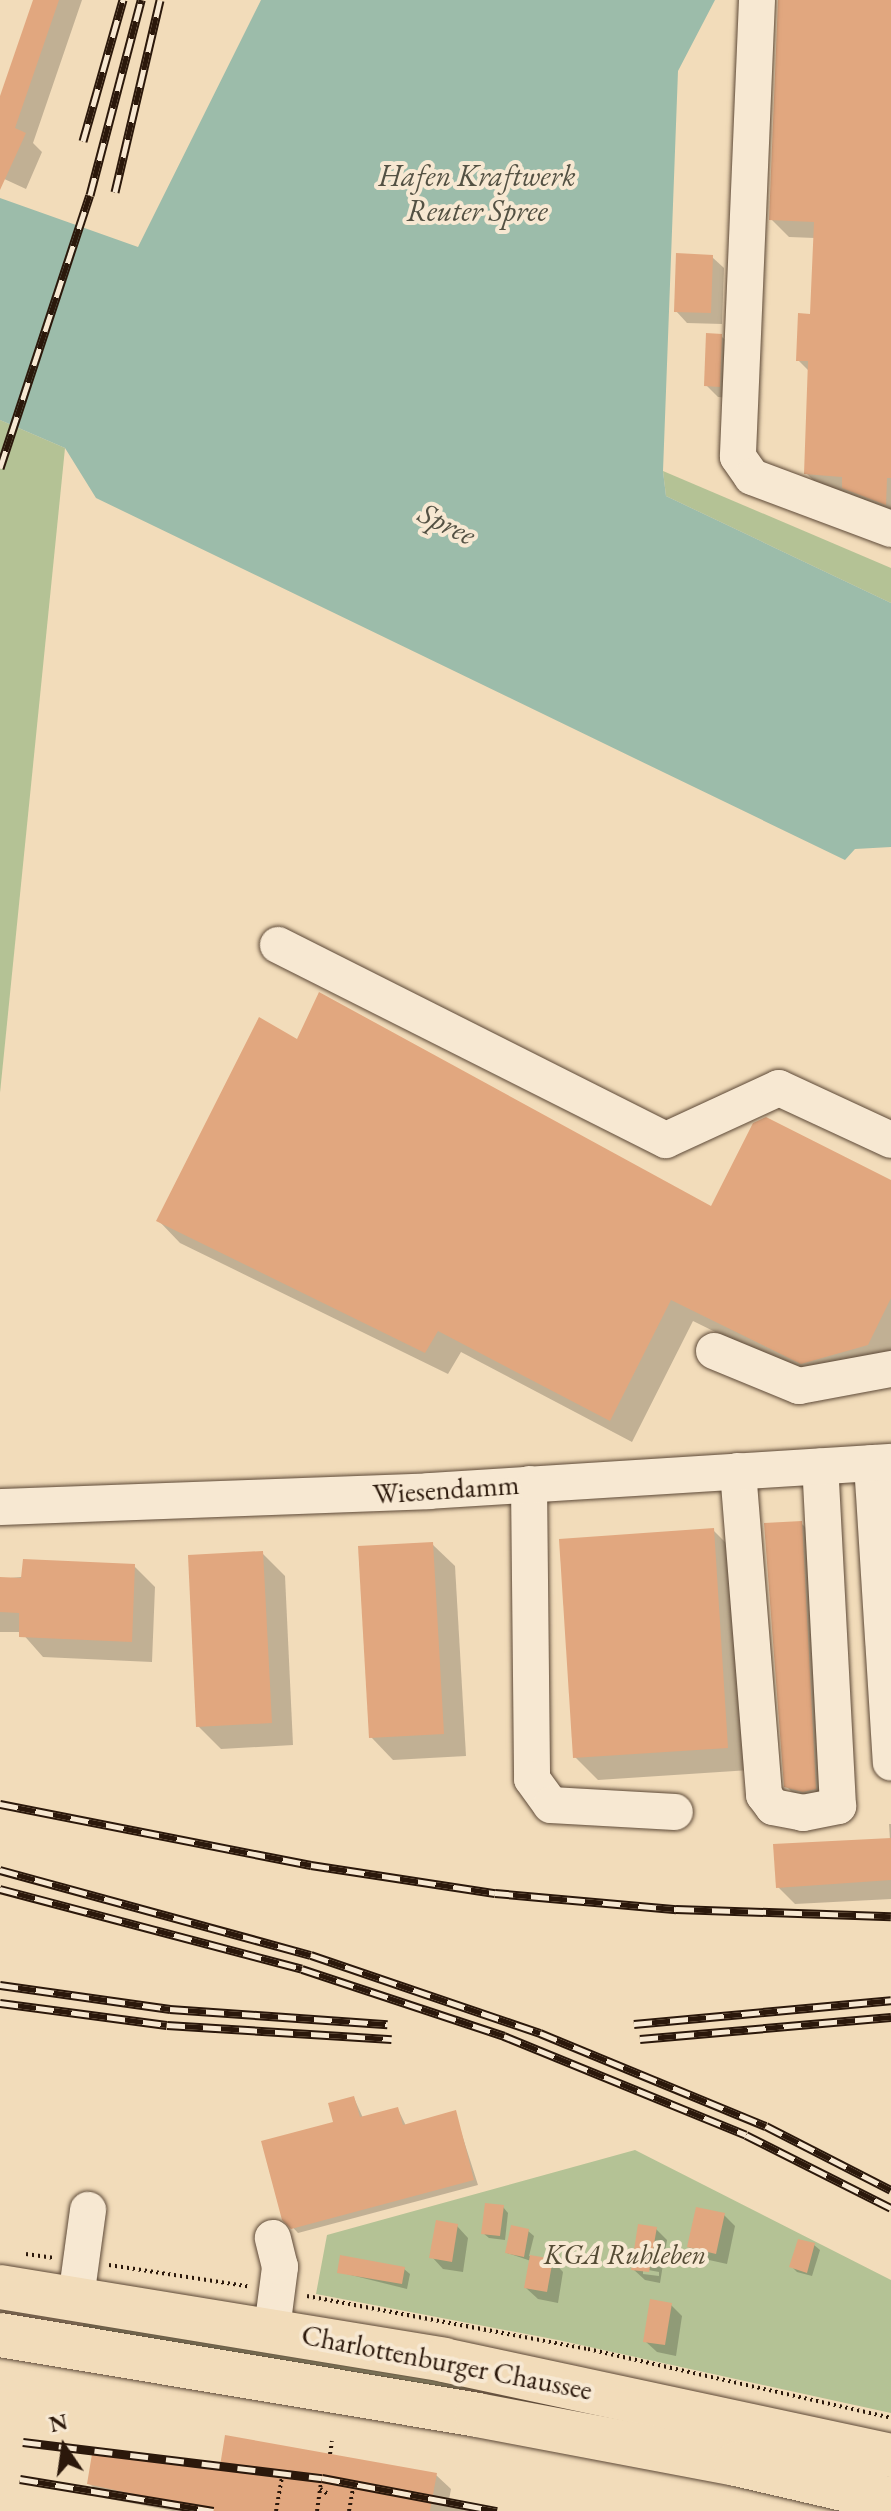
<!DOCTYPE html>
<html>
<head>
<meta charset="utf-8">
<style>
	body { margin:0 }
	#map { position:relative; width:891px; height:2511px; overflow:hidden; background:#f2dcba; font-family:"EB Garamond",serif }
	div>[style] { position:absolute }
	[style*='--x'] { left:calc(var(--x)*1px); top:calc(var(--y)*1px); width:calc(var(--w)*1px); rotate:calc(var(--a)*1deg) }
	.green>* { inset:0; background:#b4c295 }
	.water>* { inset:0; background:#9cbcaa }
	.shadow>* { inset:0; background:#0003 }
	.building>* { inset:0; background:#e1a77f }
	.path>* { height:4px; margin-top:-2px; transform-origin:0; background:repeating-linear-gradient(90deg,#2b180b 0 2px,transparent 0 6px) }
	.roads { filter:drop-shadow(0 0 2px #5d4937) drop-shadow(0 0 2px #5d4937) }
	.minor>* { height:36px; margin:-18px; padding:0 18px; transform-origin:18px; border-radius:18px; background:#f7e8d2 }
	.major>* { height:44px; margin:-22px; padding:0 22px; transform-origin:22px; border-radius:22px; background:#f2dcba }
	.rail>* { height:9px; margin-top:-4.5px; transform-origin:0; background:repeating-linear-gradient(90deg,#f7e8d2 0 18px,#2b180b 0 36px); box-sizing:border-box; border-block:2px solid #2b180b }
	span { translate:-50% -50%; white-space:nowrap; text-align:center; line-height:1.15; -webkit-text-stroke:8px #f7e8d2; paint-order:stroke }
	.street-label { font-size:28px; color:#2b180b }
	.park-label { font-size:28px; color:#544b34; font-style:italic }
	.water-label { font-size:30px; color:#535143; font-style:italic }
	.north { position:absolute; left:24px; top:2407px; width:80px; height:80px; -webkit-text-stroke:6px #f7e8d2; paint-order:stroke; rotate:347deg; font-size:22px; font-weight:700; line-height:32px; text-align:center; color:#2b180b }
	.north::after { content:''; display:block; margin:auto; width:28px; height:36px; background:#2b180b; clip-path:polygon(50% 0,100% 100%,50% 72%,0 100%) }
</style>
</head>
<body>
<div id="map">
	<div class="green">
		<i style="clip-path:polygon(0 420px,65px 448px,0 1093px)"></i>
		<i style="clip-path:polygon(663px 471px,891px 568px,891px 603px,666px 496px)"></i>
		<i style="clip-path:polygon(635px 2150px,891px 2280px,891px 2413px,558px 2340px,316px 2294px,327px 2235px)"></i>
		<i style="clip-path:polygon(84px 2322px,217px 2332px,480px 2390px,443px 2389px,82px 2330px)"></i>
	</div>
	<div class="water">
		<i style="clip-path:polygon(261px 0,715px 0,678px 71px,663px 471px,666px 496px,891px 603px,891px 847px,855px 849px,845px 860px,96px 498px,65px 448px,0 420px,0 198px,138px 247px)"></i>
	</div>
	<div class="shadow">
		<i style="clip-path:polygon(35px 0,82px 0,33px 143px,42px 152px,26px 189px,0 177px,0 103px)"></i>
		<i style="clip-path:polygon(780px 0,891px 0,891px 517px,862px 505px,849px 493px,824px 491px,806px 473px,810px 372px,798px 360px,812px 316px,815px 238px,789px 237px,771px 219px)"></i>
		<i style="clip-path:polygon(712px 257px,724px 268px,722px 324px,687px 323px,676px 311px)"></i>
		<i style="clip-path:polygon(721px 336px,733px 347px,731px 398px,718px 397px,706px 385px)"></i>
		<i style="clip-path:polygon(298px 1042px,712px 1209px,891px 1183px,891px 1366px,825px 1386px,693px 1321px,632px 1442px,461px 1352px,448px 1374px,180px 1243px,158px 1220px)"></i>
		<i style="clip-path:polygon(801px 1523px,823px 1545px,838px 1811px,809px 1809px,786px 1786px)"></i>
		<i style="clip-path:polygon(714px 1531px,736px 1553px,750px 1770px,598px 1780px,575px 1757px)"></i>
		<i style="clip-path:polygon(432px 1544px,455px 1566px,466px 1756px,393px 1760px,371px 1737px)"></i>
		<i style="clip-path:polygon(262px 1553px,285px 1576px,293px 1745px,221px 1749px,198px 1726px)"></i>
		<i style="clip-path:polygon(134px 1566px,155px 1587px,152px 1662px,43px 1657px,21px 1632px,0 1632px,0 1579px)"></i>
		<i style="clip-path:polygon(889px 1824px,891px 1824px,891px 1899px,795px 1904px,778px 1887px,890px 1840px)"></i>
		<i style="clip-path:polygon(354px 2098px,363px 2118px,398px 2109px,406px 2126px,455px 2113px,478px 2185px,298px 2233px,284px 2218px)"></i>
		<i style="clip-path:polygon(503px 2207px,508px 2213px,505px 2240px,489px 2238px,483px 2233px)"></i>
		<i style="clip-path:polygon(724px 2215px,735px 2226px,727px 2264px,700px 2258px,689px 2247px)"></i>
		<i style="clip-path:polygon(457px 2226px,468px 2238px,463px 2272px,443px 2269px,432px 2257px)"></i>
		<i style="clip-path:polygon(evenodd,656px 2229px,667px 2240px,660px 2283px,645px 2280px,633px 2269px,656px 2229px,643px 2269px,659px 2272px,659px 2276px,643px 2274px,643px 2269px)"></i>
		<i style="clip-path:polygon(528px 2231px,534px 2236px,529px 2256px,552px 2260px,563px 2272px,558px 2303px,538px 2299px,526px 2288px,531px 2261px,507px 2253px)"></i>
		<i style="clip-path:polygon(814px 2245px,820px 2250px,812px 2276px,797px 2272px,792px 2267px)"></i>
		<i style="clip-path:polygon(404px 2269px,410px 2274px,407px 2289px,339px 2272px)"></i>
		<i style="clip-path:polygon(671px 2305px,682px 2316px,676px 2356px,657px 2352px,645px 2341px)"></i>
		<i style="clip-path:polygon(221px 2468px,436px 2475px,451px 2489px,448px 2505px,476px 2511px,173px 2511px,104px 2498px,89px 2483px)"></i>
	</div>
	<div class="building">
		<i style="clip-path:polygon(33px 0,59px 0,15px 128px,26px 133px,0 190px,0 96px)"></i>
		<i style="clip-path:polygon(778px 0,891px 0,891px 478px,887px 478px,886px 505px,842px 488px,842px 477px,804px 474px,808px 361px,796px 361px,798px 313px,810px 314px,814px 222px,769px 220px)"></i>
		<i style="clip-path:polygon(676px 253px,713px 255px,711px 313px,674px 312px)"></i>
		<i style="clip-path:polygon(706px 333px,722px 334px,720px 387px,704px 386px)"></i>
		<i style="clip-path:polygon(319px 992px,711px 1206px,753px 1123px,766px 1117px,891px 1180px,891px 1298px,868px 1345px,801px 1364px,671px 1300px,610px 1421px,438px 1331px,425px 1353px,156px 1221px,259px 1017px,297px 1039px)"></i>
		<i style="clip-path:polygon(802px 1521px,816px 1789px,803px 1792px,784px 1787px,764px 1523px)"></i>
		<i style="clip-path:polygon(714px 1528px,728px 1748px,573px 1758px,559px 1539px)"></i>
		<i style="clip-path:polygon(433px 1542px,444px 1734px,369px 1738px,358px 1546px)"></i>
		<i style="clip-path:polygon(263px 1551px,272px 1723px,196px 1727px,188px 1555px)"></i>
		<i style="clip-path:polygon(23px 1559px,135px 1564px,132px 1642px,19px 1637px,19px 1613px,0 1612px,0 1577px,21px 1578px)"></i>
		<i style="clip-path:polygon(891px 1838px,891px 1880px,776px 1888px,773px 1844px)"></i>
		<i style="clip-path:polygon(354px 2096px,360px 2117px,398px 2107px,403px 2125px,456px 2110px,474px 2180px,291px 2229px,282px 2220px,261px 2141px,333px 2122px,328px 2103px)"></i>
		<i style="clip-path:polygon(485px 2203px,504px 2205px,500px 2236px,481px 2234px)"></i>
		<i style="clip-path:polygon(696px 2207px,725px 2213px,716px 2254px,687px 2247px)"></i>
		<i style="clip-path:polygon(436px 2220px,458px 2224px,452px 2262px,429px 2258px)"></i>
		<i style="clip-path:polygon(638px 2224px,657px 2227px,649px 2272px,631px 2270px)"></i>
		<i style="clip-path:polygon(511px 2225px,529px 2229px,524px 2257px,505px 2253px)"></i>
		<i style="clip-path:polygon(798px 2239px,815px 2243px,807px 2273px,789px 2267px)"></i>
		<i style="clip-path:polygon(340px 2255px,405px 2267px,402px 2284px,337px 2273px)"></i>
		<i style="clip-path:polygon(530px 2255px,553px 2259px,547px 2292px,524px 2288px)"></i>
		<i style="clip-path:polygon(650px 2299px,672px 2303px,665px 2345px,643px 2342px)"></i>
		<i style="clip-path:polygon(225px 2435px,437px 2473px,430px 2511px,212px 2511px,87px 2484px,92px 2454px,220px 2466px)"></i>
	</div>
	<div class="path">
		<i style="--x:26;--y:2254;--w:27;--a:8"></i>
		<i style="--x:109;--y:2265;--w:140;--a:8.7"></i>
		<i style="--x:307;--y:2296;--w:286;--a:10.7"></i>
		<i style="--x:588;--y:2349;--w:311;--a:12.8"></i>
		<i style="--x:330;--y:2454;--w:13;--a:-81"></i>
		<i style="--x:320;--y:2489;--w:9;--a:32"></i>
		<i style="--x:276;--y:2511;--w:34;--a:-80"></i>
		<i style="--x:317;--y:2511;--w:28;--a:-82"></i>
		<i style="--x:349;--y:2511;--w:22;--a:-80"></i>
	</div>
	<div class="roads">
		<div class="minor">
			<i style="--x:757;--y:0;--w:457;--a:92.4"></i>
			<i style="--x:738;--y:457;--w:24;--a:55"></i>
			<i style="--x:752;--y:477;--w:148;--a:20.5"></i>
			<i style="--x:278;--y:945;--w:434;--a:26.7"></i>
			<i style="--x:666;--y:1140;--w:124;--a:-24.7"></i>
			<i style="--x:779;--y:1088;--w:123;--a:24.9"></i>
			<i style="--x:714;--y:1351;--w:92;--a:22.4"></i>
			<i style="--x:799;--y:1386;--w:94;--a:-10.5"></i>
			<i style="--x:872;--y:1463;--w:300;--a:86.4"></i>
			<i style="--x:738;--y:1471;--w:325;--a:85.4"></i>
			<i style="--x:764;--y:1795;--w:15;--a:53"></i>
			<i style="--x:773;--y:1807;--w:31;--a:11"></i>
			<i style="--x:803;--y:1813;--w:36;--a:-11"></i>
			<i style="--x:838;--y:1806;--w:340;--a:-93"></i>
			<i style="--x:529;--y:1484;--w:295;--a:89.4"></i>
			<i style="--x:532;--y:1779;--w:32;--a:54"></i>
			<i style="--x:551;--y:1805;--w:124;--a:3.2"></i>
			<i style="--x:0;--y:1507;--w:429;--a:-2.1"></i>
			<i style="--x:429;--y:1491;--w:463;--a:-3.6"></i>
			<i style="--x:76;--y:2298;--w:89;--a:-82.2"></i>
			<i style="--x:272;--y:2329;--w:63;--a:-82.6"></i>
			<i style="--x:280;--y:2267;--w:30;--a:-104"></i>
		</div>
		<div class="major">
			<i style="--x:0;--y:2287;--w:450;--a:9.3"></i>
			<i style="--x:444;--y:2360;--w:457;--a:12.1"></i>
			<i style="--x:0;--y:2335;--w:484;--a:9.5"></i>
			<i style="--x:477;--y:2415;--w:264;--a:10.7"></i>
			<i style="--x:736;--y:2464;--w:159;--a:13.1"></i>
		</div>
	</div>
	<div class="rail">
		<i style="--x:83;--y:141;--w:147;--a:-74.2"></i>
		<i style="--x:115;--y:192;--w:197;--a:-76.8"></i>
		<i style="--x:0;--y:468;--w:287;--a:-71.8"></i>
		<i style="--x:90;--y:195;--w:202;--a:-75.3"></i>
		<i style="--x:0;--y:1804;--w:317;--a:11.1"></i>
		<i style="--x:311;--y:1865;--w:186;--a:8.7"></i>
		<i style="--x:495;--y:1893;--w:182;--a:5.1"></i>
		<i style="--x:676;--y:1909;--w:215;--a:1.9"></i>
		<i style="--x:0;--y:1870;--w:322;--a:15.3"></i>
		<i style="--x:311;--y:1955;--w:242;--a:18.8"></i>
		<i style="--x:540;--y:2033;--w:244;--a:22.4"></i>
		<i style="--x:766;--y:2126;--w:140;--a:27.1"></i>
		<i style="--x:0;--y:1889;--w:312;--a:14.8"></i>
		<i style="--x:302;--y:1969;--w:213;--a:18.3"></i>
		<i style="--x:504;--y:2036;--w:261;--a:22.2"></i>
		<i style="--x:746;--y:2135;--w:162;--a:26.7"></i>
		<i style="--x:0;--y:1985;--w:172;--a:8"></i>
		<i style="--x:170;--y:2009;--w:218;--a:4"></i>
		<i style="--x:0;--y:2003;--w:168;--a:7.5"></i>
		<i style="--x:167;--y:2025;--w:225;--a:3.6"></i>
		<i style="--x:634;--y:2024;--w:258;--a:-5.3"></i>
		<i style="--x:640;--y:2039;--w:252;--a:-5"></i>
		<i style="--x:23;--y:2442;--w:301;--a:6.9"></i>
		<i style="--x:322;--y:2478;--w:178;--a:10.7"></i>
		<i style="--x:20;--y:2479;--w:196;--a:9.4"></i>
	</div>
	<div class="street-label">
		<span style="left:446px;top:1489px;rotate:-4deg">Wiesendamm</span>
		<span style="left:447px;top:2362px;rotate:11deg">Charlottenburger Chaussee</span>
	</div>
	<div class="park-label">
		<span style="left:625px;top:2254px">KGA Ruhleben</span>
	</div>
	<div class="water-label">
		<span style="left:477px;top:193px">Hafen Kraftwerk<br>Reuter Spree</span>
		<span style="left:447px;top:524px;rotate:26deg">Spree</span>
	</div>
	<div class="north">N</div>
</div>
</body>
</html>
